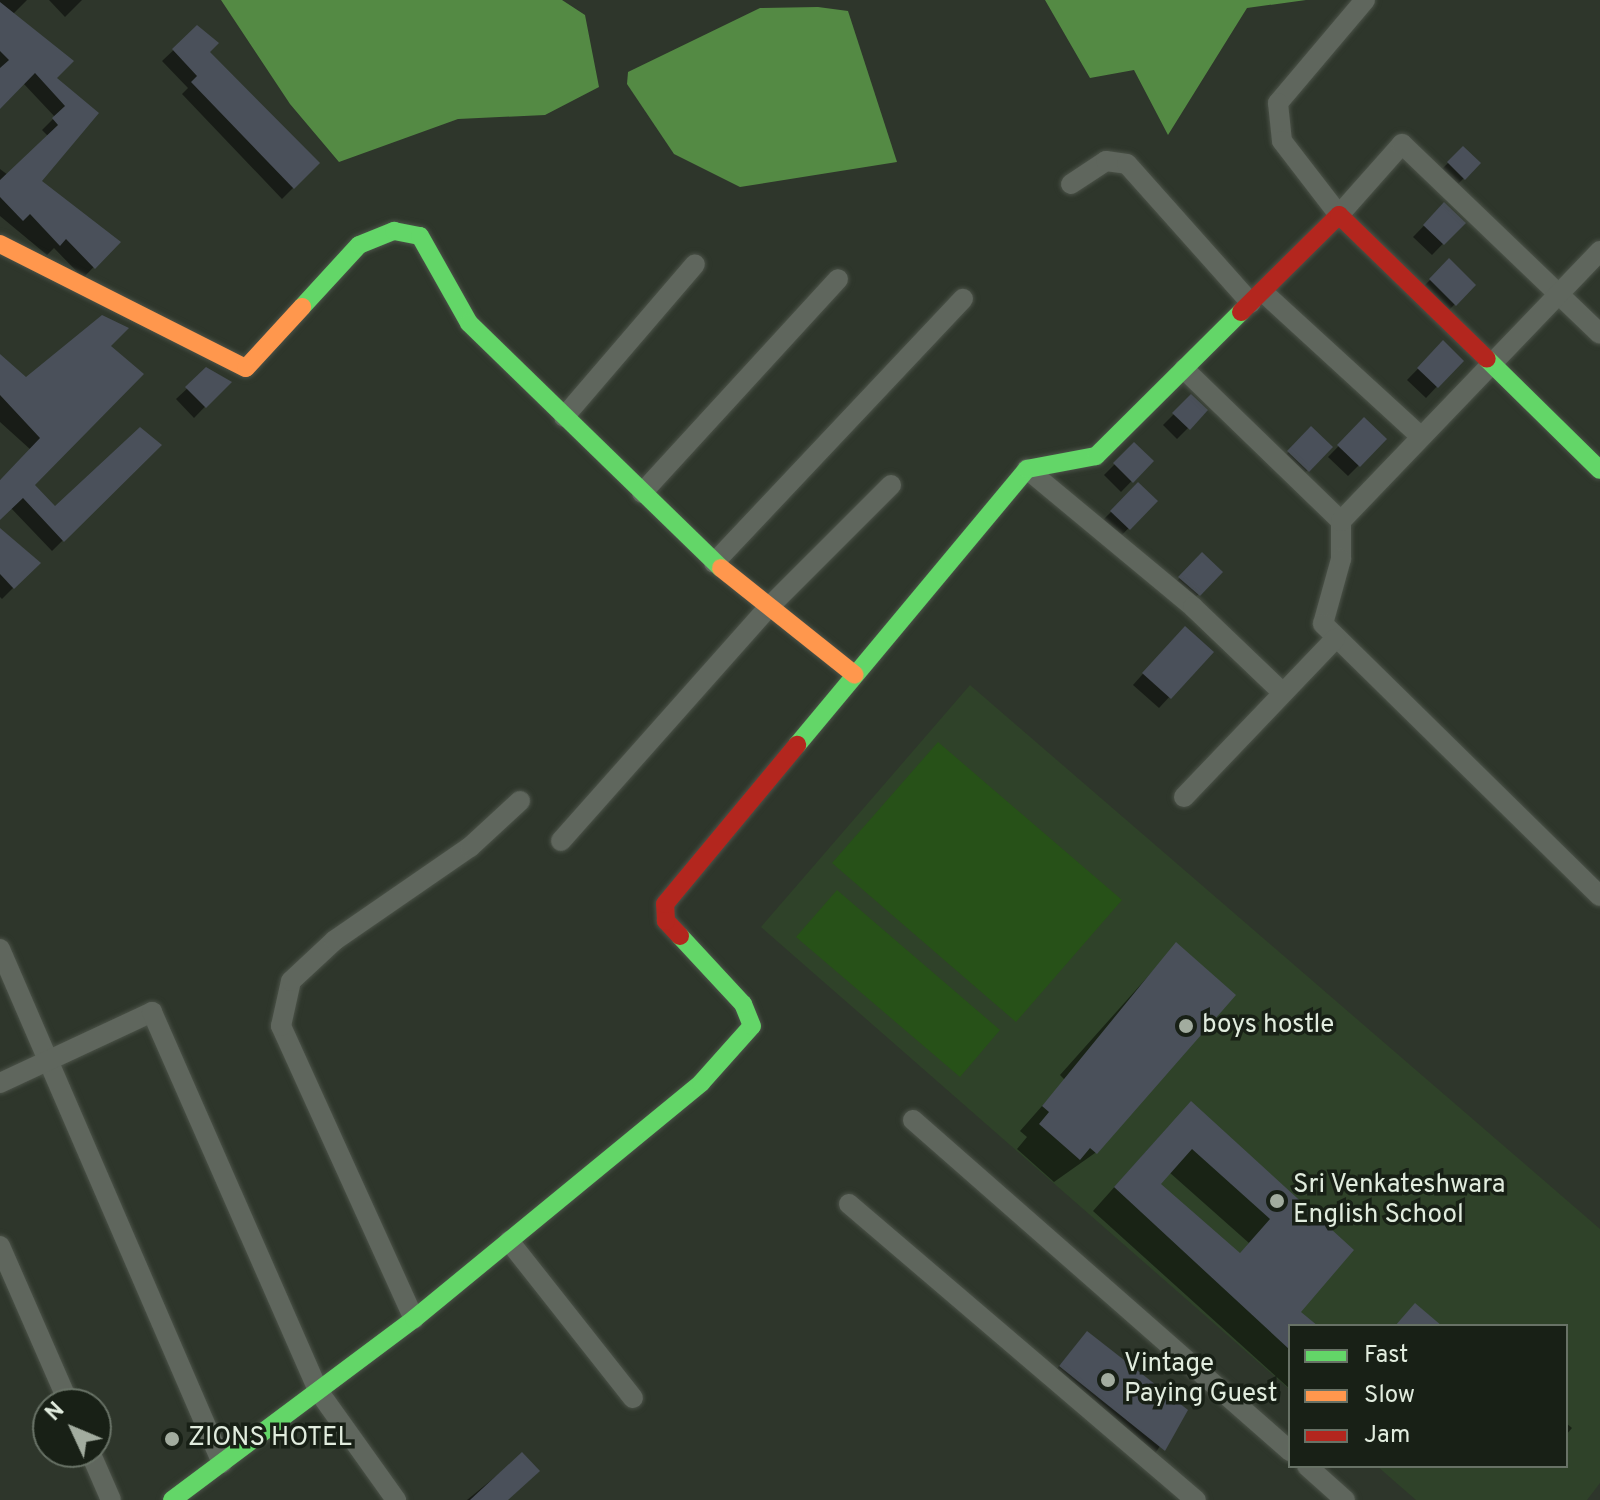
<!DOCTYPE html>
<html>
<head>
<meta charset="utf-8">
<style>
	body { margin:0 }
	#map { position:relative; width:1600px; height:1500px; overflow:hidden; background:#2e362b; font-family:Overpass,sans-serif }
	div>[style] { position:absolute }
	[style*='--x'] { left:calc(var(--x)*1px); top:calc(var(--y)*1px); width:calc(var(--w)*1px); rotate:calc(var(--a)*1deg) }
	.built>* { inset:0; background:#2f4229 }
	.green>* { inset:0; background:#275118 }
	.water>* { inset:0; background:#548a44 }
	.shadow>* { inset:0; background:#0007 }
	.building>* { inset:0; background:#4a505a }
	.roads { filter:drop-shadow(0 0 2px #4b5248) drop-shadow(0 0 2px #4b5248) }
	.street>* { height:20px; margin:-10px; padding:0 10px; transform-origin:10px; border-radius:10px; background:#5f665d }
	.fast>* { height:18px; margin:-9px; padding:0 9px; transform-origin:9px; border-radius:9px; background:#63d668 }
	.slow>* { height:18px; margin:-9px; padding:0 9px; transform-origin:9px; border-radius:9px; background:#ff974d }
	.jam>* { height:18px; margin:-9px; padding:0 9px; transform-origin:9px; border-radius:9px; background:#b3261e }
	.dots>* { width:22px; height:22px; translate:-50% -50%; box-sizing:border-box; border:4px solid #182016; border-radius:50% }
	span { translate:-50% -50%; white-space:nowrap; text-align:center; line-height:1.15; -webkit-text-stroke:7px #182016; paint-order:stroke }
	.poi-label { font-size:26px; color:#e1ecde }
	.left { translate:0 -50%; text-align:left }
	.legend { position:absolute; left:1288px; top:1324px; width:280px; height:144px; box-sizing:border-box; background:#182016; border:2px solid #687266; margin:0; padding:10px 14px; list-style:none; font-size:24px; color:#e1ecde }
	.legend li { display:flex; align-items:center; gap:16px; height:40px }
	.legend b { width:40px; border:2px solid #687266 }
	.north { position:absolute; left:32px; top:1388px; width:80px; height:80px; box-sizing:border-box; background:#182016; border:2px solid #687266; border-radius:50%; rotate:314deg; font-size:22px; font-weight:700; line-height:32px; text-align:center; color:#e1ecde }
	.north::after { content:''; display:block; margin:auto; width:28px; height:36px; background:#a2ac9f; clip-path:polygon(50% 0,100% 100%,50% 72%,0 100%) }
</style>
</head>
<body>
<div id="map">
	<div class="built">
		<i style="clip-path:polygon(970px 685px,1600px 1229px,1600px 1483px,1587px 1500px,1416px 1500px,1377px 1466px,1566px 1466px,1566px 1326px,1290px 1326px,1290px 1390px,761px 927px)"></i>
	</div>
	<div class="green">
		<i style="clip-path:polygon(938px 742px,1122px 900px,1016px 1022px,832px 863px)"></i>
		<i style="clip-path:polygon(837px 890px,1000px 1030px,960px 1077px,796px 937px)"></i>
	</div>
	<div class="water">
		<i style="clip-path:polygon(221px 0,562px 0,585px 15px,599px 87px,545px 115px,458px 119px,339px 162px,290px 104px)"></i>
		<i style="clip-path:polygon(1045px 0,1306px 0,1247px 8px,1168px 135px,1134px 70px,1090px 78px)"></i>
		<i style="clip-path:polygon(818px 7px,848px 11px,897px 162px,740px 187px,674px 154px,627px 84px,628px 72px,760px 8px)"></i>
	</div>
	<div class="shadow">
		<i style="clip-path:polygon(0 0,27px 0,12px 15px,54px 78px,96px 113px,39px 181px,118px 242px,83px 278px,54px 248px,47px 255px,0 216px,0 169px,8px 175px,49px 137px,42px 130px,55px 117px,23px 83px,0 103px)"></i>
		<i style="clip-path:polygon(49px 0,82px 0,65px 17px)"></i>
		<i style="clip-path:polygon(197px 28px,207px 52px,318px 163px,282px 199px,182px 94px,188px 88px,162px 61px)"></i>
		<i style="clip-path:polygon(1463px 148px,1478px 164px,1453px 189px,1437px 174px)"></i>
		<i style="clip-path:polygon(1444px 205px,1463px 223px,1432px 255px,1413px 237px)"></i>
		<i style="clip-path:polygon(1449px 261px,1474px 285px,1444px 315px,1419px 291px)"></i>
		<i style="clip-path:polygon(1443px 343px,1461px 361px,1426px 398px,1407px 380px)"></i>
		<i style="clip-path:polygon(108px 346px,32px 485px,55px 509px,159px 445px,52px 551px,10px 507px,0 517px,0 480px,31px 450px,0 422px,0 357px,26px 379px)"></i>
		<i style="clip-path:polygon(207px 370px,229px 382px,194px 418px,176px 399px)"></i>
		<i style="clip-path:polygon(1191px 397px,1205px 411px,1177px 439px,1163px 425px)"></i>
		<i style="clip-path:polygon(1364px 420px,1385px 439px,1348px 476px,1328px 457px)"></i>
		<i style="clip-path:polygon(1311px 429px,1330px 447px,1297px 481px,1278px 463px)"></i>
		<i style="clip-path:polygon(1134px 445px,1151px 461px,1121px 492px,1104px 475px)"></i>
		<i style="clip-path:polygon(1138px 485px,1155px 501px,1117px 540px,1100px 523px)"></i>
		<i style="clip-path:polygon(0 529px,38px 563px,2px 599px,0 597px)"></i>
		<i style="clip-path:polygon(1202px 555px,1220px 572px,1188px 605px,1169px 589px)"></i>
		<i style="clip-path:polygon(1174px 639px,1211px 652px,1159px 708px,1133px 685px)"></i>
		<i style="clip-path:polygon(1176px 945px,1233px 995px,1095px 1153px,1054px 1182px,1017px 1149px,1027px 1137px,1020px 1131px,1065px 1080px,1060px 1075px)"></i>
		<i style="clip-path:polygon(evenodd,1169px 1126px,1351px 1250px,1298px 1312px,1315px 1326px,1290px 1326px,1290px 1389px,1093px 1211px,1169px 1126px,1169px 1172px,1249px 1243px,1239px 1255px,1158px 1184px,1169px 1172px)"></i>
		<i style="clip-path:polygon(1087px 1333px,1185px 1411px,1146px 1466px,1044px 1384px)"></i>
		<i style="clip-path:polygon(1566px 1423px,1572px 1428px,1566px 1435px)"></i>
		<i style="clip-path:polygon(522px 1455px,506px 1500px,467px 1500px)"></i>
	</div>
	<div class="building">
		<i style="clip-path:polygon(0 2px,74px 61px,57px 78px,99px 113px,42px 181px,121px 242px,95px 269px,66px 239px,60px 246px,30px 214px,23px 221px,0 197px,0 180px,58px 125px,52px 118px,65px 106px,35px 73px,0 109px,0 68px,9px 60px,0 51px)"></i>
		<i style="clip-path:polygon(197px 25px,219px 43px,210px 52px,320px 163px,294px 189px,191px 82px,197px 76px,172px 49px)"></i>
		<i style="clip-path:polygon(1463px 146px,1481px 163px,1465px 180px,1447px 162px)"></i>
		<i style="clip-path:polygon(1444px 202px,1466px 223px,1444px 245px,1423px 225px)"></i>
		<i style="clip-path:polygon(1449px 258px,1476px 285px,1456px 306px,1429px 279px)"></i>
		<i style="clip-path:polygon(102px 315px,129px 328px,111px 346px,144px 374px,35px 485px,55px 506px,140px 427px,162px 445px,64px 542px,23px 498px,0 520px,0 480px,40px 438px,0 395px,0 354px,26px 377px)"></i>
		<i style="clip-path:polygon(1443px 340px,1464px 361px,1438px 388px,1417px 368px)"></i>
		<i style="clip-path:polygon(206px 367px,232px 382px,206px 408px,185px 387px)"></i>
		<i style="clip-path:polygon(1191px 394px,1208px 410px,1190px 430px,1172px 413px)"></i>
		<i style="clip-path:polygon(1364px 417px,1387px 439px,1360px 467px,1337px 445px)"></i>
		<i style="clip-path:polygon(1311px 426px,1333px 447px,1309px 472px,1287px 451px)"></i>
		<i style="clip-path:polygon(1134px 442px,1154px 461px,1133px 483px,1113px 463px)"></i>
		<i style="clip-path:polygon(1138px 482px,1158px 501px,1130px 530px,1110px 511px)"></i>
		<i style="clip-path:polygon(0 528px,41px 563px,14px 589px,0 574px)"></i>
		<i style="clip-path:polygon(1202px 552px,1223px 572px,1200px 596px,1178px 577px)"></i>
		<i style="clip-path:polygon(1185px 626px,1214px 652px,1171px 699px,1142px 673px)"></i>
		<i style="clip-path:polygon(1176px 942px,1236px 995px,1097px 1154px,1090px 1148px,1080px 1160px,1039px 1124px,1049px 1112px,1042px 1106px)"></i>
		<i style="clip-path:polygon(evenodd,1191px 1101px,1354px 1250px,1301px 1312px,1318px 1326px,1290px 1326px,1290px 1350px,1114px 1187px,1191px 1101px,1192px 1149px,1270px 1219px,1240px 1253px,1161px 1184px,1192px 1149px)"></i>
		<i style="clip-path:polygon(1415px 1303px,1442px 1326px,1395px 1326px)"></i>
		<i style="clip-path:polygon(1087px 1331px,1188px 1410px,1165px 1451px,1059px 1366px)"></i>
		<i style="clip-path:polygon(522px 1452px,540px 1471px,508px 1500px,470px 1500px)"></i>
	</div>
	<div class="roads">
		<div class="street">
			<i style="--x:1365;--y:0;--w:135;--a:130.2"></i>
			<i style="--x:1278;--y:103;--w:38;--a:84"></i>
			<i style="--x:1282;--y:141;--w:93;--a:52.4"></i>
			<i style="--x:1339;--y:215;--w:95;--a:-48.4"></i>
			<i style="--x:1402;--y:144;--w:274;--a:43.8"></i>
			<i style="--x:1071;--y:184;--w:42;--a:-33.3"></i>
			<i style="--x:1106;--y:161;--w:21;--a:8"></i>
			<i style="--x:1127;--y:164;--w:186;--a:48.3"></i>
			<i style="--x:1263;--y:292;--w:213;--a:42.5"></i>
			<i style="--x:1184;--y:369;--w:219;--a:44.1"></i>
			<i style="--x:1341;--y:521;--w:38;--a:90"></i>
			<i style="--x:1341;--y:559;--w:67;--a:105.5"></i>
			<i style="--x:1323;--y:624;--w:388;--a:44.5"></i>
			<i style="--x:564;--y:417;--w:201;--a:-49.4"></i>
			<i style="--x:1027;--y:469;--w:216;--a:39.7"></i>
			<i style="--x:1193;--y:607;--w:124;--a:43.7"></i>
			<i style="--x:642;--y:493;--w:290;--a:-47.5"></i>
			<i style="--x:1341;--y:521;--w:374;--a:-46.2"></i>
			<i style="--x:714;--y:563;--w:363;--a:-46.7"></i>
			<i style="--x:1184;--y:797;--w:219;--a:-46.3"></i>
			<i style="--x:561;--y:841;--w:312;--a:-48.4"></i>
			<i style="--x:768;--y:608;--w:174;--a:-45"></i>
			<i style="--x:0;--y:949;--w:560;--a:66.64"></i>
			<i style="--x:0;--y:1083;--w:168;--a:-25"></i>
			<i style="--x:152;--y:1012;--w:415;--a:66.3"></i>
			<i style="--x:319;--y:1392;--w:133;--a:54.5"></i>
			<i style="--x:913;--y:1120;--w:502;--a:41.28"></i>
			<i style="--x:849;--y:1204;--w:456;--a:40.5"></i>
			<i style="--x:509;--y:1241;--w:200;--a:51.7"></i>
			<i style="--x:0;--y:1246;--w:172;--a:66.4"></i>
			<i style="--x:414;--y:1319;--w:322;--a:-114.4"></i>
			<i style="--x:281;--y:1026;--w:46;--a:-77.5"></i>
			<i style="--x:291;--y:981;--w:60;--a:-43"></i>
			<i style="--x:335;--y:940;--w:164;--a:-34.6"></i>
			<i style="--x:470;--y:847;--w:68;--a:-42.6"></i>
			<i style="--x:90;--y:1452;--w:52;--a:66.4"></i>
			<i style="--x:1307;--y:1466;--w:51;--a:41.8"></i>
		</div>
		<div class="fast">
			<i style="--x:302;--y:307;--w:84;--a:-47.4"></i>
			<i style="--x:359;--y:245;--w:38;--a:-22"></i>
			<i style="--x:394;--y:231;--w:26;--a:11"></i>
			<i style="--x:420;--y:236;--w:100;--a:60.6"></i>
			<i style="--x:469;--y:323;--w:351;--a:44.2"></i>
			<i style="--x:1487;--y:359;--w:158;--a:44.5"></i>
			<i style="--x:797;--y:745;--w:359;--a:-50.2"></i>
			<i style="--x:1027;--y:469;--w:70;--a:-10.7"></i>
			<i style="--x:1096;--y:456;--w:204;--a:-44.8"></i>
			<i style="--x:172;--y:1500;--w:302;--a:-36.8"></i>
			<i style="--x:414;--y:1319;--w:372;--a:-39.4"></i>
			<i style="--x:701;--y:1083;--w:76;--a:-48.2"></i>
			<i style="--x:752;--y:1026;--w:24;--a:-112"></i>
			<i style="--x:743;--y:1004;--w:93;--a:-132.8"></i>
		</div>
		<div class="slow">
			<i style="--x:0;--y:244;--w:275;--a:26.8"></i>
			<i style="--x:246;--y:368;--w:83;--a:-47.4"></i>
			<i style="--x:721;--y:568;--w:171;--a:38.6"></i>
		</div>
		<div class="jam">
			<i style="--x:1241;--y:312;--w:138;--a:-44.7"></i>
			<i style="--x:1339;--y:215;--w:206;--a:44.2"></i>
			<i style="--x:680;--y:936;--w:21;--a:-133"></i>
			<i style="--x:666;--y:921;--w:17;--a:-93"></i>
			<i style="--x:665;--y:904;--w:207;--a:-50.3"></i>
		</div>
	</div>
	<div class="dots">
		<i style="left:1186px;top:1026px;background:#a2ac9f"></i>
		<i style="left:1277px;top:1201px;background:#a2ac9f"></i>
		<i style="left:1108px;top:1380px;background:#a2ac9f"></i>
		<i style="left:172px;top:1439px;background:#a2ac9f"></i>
	</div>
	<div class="poi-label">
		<span class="left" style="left:1202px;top:1026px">boys hostle</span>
		<span class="left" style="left:1293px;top:1201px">Sri Venkateshwara<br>English School</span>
		<span class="left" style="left:1124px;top:1380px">Vintage<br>Paying Guest</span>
		<span class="left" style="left:188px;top:1439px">ZIONS HOTEL</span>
	</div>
	<ul class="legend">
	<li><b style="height:10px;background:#63d668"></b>Fast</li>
	<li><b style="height:10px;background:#ff974d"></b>Slow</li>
	<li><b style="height:10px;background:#b3261e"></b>Jam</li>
	</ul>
	<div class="north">N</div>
</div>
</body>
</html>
